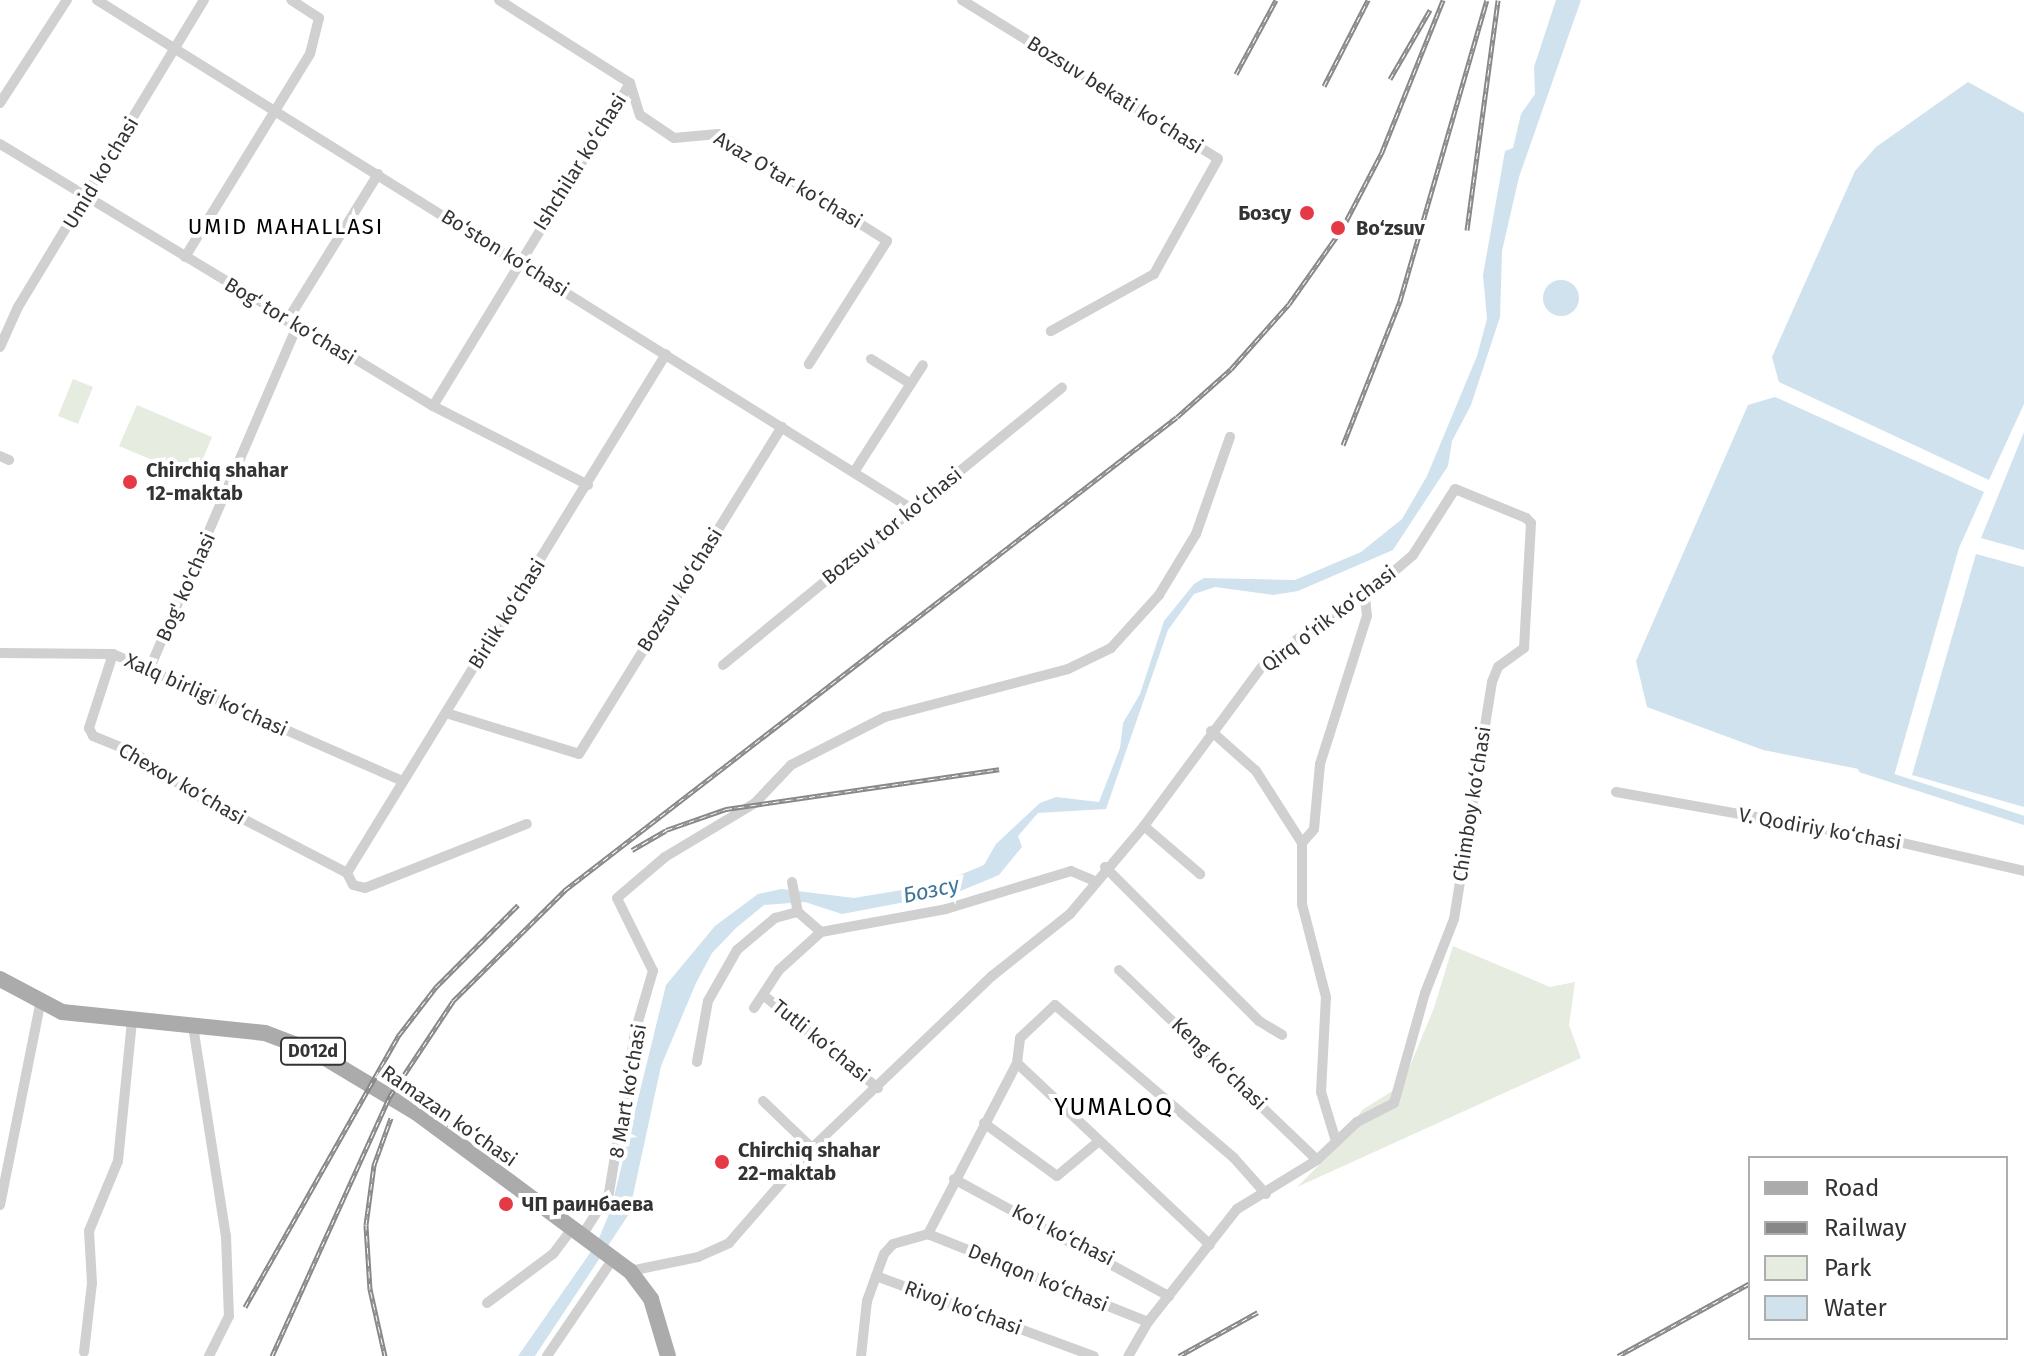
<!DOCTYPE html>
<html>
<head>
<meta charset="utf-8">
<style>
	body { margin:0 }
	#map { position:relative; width:2024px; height:1356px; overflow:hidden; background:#fff; font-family:"Fira Sans",sans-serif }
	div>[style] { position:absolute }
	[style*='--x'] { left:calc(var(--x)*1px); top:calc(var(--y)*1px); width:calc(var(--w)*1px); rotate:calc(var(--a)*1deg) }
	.green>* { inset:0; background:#e6ecdf }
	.water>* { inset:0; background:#cfe2ee }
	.round { border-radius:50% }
	.canal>* { height:9px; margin:-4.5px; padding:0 4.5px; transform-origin:4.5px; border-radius:4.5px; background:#cfe2ee }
	.street>* { height:10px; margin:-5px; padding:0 5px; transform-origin:5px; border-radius:5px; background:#d0d0d0 }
	.primary>* { height:16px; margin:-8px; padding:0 8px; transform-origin:8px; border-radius:8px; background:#ababab }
	.rail>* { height:5px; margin-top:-2.5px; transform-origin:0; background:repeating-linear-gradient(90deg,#fff 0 6px,#888 0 12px); box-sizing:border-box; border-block:2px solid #888 }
	.dots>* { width:22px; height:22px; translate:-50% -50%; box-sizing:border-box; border:4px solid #fff; border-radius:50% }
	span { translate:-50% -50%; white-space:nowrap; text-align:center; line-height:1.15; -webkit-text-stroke:8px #fff; paint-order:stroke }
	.shield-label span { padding:2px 6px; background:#fff; border:2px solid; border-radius:6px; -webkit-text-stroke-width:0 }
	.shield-label { font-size:18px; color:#333; font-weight:700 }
	.street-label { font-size:20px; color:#333 }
	.poi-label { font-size:20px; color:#333; font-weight:700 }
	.right { translate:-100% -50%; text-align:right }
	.left { translate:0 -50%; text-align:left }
	.neighbourhood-label { font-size:22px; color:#000; letter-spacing:2px }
	.water-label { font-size:22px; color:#3f7597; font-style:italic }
	.quarter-label { font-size:24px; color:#000; letter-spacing:2px }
	.legend { position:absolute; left:1748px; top:1156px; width:260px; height:184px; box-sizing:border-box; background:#fff; border:2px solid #adadad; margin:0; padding:10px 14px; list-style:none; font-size:24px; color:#333 }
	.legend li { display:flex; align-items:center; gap:16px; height:40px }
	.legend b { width:40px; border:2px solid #adadad }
</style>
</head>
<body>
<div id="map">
	<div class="green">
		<i style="clip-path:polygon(73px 379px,93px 387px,78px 424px,58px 416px)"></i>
		<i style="clip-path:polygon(137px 405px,212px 437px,195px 478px,119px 446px)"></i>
		<i style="clip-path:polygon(1453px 946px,1550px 987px,1575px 982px,1569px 1025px,1581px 1058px,1297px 1187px,1342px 1142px,1362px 1110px,1402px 1085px,1434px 1008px)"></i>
	</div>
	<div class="water">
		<i style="clip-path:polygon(1556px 0,1581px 0,1519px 177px,1502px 251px,1500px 317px,1471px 405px,1452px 441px,1448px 466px,1393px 550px,1298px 591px,1273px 595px,1215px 587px,1194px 594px,1168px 630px,1106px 809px,1038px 813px,1018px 836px,1022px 847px,999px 875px,958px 892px,842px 914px,805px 902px,764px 905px,736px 928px,712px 953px,696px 983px,661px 1066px,629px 1214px,535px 1356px,518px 1356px,597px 1243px,611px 1209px,666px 985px,715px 926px,758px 894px,781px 889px,854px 898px,938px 884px,984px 865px,996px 844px,1040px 803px,1056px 797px,1099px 802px,1120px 748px,1123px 723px,1140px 694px,1164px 621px,1194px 584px,1204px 578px,1295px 580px,1361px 552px,1402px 519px,1427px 476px,1477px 356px,1487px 319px,1483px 275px,1505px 151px,1513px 148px,1521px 114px,1535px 94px,1534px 67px)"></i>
		<i style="clip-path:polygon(1968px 82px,2024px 113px,2024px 404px,1989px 480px,1779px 382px,1772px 357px,1855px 171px,1876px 147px)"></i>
		<i class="round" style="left:1543px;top:280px;width:36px;height:36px"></i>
		<i style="clip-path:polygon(1775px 397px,1984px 492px,1959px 548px,1894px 776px,1763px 750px,1647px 707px,1636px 661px,1748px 405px)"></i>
		<i style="clip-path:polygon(2024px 432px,2024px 550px,1981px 538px)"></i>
		<i style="clip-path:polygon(1976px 554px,2024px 567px,2024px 807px,1912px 775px)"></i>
	</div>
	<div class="canal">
		<i style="--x:1862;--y:768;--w:170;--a:17.8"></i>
	</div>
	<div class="street">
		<i style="--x:97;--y:0;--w:961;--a:31.99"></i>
		<i style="--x:499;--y:0;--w:155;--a:32.4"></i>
		<i style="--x:630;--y:83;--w:34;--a:73"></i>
		<i style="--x:640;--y:115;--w:41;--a:34.1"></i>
		<i style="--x:674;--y:138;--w:44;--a:-5.2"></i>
		<i style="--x:718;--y:134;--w:200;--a:32.3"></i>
		<i style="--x:887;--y:241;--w:146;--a:122.4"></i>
		<i style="--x:962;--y:0;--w:301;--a:31.8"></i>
		<i style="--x:1218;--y:159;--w:132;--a:119.1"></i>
		<i style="--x:1154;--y:274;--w:118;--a:151"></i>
		<i style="--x:0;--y:103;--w:123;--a:-57"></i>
		<i style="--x:0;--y:144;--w:506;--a:31.18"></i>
		<i style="--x:433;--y:406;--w:174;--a:27"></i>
		<i style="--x:185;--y:257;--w:238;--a:-58.4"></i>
		<i style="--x:310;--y:54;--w:37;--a:-76"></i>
		<i style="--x:319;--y:18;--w:33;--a:-147"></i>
		<i style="--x:287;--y:321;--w:173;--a:-58.2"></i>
		<i style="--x:0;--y:347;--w:44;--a:-65.8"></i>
		<i style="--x:18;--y:307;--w:359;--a:-58.8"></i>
		<i style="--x:871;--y:359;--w:47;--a:32"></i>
		<i style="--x:433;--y:406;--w:378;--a:-58.6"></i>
		<i style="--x:0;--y:456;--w:10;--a:24"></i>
		<i style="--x:854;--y:472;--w:127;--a:-57.2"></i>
		<i style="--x:0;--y:653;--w:113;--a:0.5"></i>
		<i style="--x:113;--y:654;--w:316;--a:23.7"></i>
		<i style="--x:113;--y:654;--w:78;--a:108"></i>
		<i style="--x:89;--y:728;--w:9;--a:63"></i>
		<i style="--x:93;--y:736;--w:45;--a:22"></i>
		<i style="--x:135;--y:753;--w:68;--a:34.9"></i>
		<i style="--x:191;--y:792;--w:176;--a:27.4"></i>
		<i style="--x:723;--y:665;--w:438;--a:-39.3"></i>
		<i style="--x:149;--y:670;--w:374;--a:-66.7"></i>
		<i style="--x:446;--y:713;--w:139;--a:17.1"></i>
		<i style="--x:579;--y:754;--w:385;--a:-58.2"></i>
		<i style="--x:1211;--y:731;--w:60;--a:41.6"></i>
		<i style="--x:1256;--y:771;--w:85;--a:57.4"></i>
		<i style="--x:1616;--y:792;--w:291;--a:10.1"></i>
		<i style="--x:1903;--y:843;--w:124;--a:13"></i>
		<i style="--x:1144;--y:826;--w:74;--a:40.6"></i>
		<i style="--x:1105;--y:867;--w:218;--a:45"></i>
		<i style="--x:1259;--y:1021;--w:27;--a:31"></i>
		<i style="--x:347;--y:873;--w:609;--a:-58.42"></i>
		<i style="--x:347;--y:873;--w:13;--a:63"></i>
		<i style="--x:353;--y:885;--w:12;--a:14"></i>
		<i style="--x:365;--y:888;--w:174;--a:-21.6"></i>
		<i style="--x:792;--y:882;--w:31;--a:79"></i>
		<i style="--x:1119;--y:970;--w:274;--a:43.8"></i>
		<i style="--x:763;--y:995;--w:148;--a:39"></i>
		<i style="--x:754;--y:1008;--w:45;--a:-56.7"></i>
		<i style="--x:779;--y:970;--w:57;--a:-42.1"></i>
		<i style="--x:193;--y:1026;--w:213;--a:81.1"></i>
		<i style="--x:226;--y:1236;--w:80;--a:87.9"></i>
		<i style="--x:229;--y:1316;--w:45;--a:116.6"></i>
		<i style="--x:697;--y:1062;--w:62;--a:-79.8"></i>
		<i style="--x:708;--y:1001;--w:59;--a:-60.4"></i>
		<i style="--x:737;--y:950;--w:50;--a:-40.1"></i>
		<i style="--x:775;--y:918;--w:24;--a:-15"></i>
		<i style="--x:798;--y:912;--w:30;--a:41"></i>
		<i style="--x:821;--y:932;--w:127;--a:-10.4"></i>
		<i style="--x:946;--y:909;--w:131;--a:-16.9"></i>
		<i style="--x:1071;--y:871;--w:26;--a:23"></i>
		<i style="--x:1017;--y:1063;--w:265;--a:43.3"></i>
		<i style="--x:763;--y:1101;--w:68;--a:43.8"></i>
		<i style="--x:984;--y:1123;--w:90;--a:36"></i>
		<i style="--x:1057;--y:1176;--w:53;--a:-39.7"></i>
		<i style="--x:1335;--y:1138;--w:48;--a:-106.9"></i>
		<i style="--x:1321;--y:1092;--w:95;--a:-87"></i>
		<i style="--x:1326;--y:997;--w:96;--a:-104.5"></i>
		<i style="--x:1302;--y:904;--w:61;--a:-90"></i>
		<i style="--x:1302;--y:843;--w:18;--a:-49"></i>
		<i style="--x:1314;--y:829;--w:65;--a:-84.7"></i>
		<i style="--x:1320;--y:764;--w:155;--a:-72.4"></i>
		<i style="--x:1367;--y:616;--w:20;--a:-96"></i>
		<i style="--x:954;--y:1179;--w:245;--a:28.6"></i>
		<i style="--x:0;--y:1205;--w:205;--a:-78.7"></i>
		<i style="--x:928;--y:1234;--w:237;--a:21.8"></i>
		<i style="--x:581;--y:1237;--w:52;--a:-57.5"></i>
		<i style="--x:609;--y:1193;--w:163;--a:-80.8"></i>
		<i style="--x:635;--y:1032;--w:64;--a:-73.6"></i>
		<i style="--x:653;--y:971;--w:81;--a:-116.3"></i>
		<i style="--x:617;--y:898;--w:63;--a:-40.5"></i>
		<i style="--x:665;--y:857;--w:105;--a:-31"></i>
		<i style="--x:755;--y:803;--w:52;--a:-46.5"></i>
		<i style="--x:791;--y:765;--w:106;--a:-27.1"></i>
		<i style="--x:885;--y:717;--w:189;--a:-14.7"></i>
		<i style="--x:1068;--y:669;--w:48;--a:-26"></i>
		<i style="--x:1111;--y:648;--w:72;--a:-47.8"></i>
		<i style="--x:1159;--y:595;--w:71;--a:-58.8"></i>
		<i style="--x:1196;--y:534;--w:103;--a:-70.7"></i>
		<i style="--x:630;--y:1271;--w:69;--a:-11.6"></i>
		<i style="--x:698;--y:1257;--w:34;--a:-24"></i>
		<i style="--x:729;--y:1243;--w:126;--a:-48.9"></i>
		<i style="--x:812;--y:1148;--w:249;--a:-43.7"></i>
		<i style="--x:992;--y:976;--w:100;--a:-38.5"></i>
		<i style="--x:1070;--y:914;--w:115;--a:-49.9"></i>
		<i style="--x:1144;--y:826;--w:202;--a:-53.5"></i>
		<i style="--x:1264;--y:664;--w:84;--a:-36.7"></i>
		<i style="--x:1331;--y:614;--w:38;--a:-28"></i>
		<i style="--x:1365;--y:596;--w:63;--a:-40.5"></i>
		<i style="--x:1413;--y:555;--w:78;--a:-57.5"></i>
		<i style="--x:1455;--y:489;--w:77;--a:22.2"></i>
		<i style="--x:1526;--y:518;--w:7;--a:45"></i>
		<i style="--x:1531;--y:523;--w:125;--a:93.2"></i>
		<i style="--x:1524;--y:648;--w:32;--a:144"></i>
		<i style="--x:1498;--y:667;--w:16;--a:112"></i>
		<i style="--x:1492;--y:682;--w:240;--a:99.1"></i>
		<i style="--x:1454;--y:919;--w:79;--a:111.4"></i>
		<i style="--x:1425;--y:993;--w:114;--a:105.7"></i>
		<i style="--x:1394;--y:1103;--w:42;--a:152.8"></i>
		<i style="--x:1357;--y:1122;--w:55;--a:136.5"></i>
		<i style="--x:1317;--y:1160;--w:94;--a:148.5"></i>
		<i style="--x:1237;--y:1209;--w:144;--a:128.2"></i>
		<i style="--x:1148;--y:1322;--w:39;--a:120"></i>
		<i style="--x:876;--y:1276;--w:232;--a:20.2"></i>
		<i style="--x:487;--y:1303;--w:82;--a:-36.6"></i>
		<i style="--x:553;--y:1254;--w:30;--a:-53"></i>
		<i style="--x:84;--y:1352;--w:69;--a:-83.4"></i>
		<i style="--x:92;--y:1283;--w:52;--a:-93.3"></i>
		<i style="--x:89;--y:1231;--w:76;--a:-67.5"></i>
		<i style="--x:118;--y:1161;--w:141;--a:-84.3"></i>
		<i style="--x:547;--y:1356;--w:117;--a:-55.8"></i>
		<i style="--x:861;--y:1356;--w:55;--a:-83.8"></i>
		<i style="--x:867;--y:1301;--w:50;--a:-70.1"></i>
		<i style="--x:884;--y:1254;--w:13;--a:-48"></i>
		<i style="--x:893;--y:1244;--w:36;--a:-16"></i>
		<i style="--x:928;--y:1234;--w:193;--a:-62.5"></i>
		<i style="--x:1017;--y:1063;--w:25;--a:-83"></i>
		<i style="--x:1020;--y:1038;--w:48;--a:-43.3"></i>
		<i style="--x:1055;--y:1005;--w:235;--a:40.5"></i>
		<i style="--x:1234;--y:1158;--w:48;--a:48.4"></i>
	</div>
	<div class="primary">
		<i style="--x:0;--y:979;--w:70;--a:28"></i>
		<i style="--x:62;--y:1012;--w:204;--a:5.9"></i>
		<i style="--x:265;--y:1033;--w:53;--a:20.8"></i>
		<i style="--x:315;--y:1052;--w:119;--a:30.9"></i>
		<i style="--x:417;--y:1113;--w:265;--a:36.6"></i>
		<i style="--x:630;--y:1271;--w:35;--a:53"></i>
		<i style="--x:651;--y:1299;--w:59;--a:73.4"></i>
	</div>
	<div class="rail">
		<i style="--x:1236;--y:74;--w:84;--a:-61.6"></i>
		<i style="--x:1390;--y:79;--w:80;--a:-59.9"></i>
		<i style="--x:1324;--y:86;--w:97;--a:-62.9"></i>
		<i style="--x:1467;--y:230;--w:232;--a:-82.3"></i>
		<i style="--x:1343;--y:445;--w:155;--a:-68.4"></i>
		<i style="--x:1400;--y:301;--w:313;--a:-73.9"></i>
		<i style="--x:632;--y:850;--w:39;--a:-30"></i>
		<i style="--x:666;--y:830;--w:64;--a:-19.3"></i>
		<i style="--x:726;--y:809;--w:276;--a:-8.3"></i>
		<i style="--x:245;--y:1307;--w:313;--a:-60.5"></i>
		<i style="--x:399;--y:1035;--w:61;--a:-52.4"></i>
		<i style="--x:436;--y:987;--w:116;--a:-45"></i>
		<i style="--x:272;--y:1356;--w:286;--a:-65.6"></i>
		<i style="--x:390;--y:1096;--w:114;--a:-56.4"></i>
		<i style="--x:453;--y:1001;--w:158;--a:-44.7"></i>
		<i style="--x:565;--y:890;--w:773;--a:-37.7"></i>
		<i style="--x:1177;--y:417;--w:72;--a:-41.6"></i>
		<i style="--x:1231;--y:369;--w:87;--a:-48.3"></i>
		<i style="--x:1289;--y:304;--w:92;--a:-54.8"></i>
		<i style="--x:1342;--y:229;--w:87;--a:-62.5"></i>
		<i style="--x:1382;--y:152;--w:164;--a:-68.1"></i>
		<i style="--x:385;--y:1356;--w:69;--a:-102.6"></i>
		<i style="--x:370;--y:1289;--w:64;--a:-93.6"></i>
		<i style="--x:366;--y:1225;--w:61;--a:-82.4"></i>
		<i style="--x:374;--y:1165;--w:50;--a:-70.1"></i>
		<i style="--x:1179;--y:1356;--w:90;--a:-29.1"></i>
		<i style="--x:1618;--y:1356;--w:151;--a:-28.9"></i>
	</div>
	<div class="dots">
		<i style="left:1307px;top:213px;background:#e63946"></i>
		<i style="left:1338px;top:228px;background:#e63946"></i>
		<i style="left:130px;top:482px;background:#e63946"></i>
		<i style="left:722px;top:1162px;background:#e63946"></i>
		<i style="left:506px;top:1204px;background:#e63946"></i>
	</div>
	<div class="shield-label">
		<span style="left:313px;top:1051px">D012d</span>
	</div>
	<div class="street-label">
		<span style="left:1115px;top:95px;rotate:32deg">Bozsuv bekati ko‘chasi</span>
		<span style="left:580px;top:162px;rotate:-58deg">Ishchilar ko‘chasi</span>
		<span style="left:101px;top:173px;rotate:-59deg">Umid ko‘chasi</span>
		<span style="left:788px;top:180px;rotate:31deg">Avaz O‘tar ko‘chasi</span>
		<span style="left:505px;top:253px;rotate:32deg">Bo‘ston ko‘chasi</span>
		<span style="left:290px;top:321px;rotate:31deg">Bog‘ tor ko‘chasi</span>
		<span style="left:892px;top:526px;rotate:-39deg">Bozsuv tor ko‘chasi</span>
		<span style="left:186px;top:587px;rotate:-66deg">Bog' ko'chasi</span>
		<span style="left:680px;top:590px;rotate:-58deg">Bozsuv ko‘chasi</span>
		<span style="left:507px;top:614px;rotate:-58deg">Birlik ko‘chasi</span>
		<span style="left:1329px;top:619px;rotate:-37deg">Qirq o‘rik ko‘chasi</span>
		<span style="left:206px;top:695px;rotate:24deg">Xalq birligi ko‘chasi</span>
		<span style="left:182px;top:784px;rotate:30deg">Chexov ko‘chasi</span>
		<span style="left:1472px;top:804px;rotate:-81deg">Chimboy ko‘chasi</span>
		<span style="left:1820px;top:829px;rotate:10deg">V. Qodiriy ko‘chasi</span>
		<span style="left:821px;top:1041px;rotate:39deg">Tutli ko‘chasi</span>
		<span style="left:1219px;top:1064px;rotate:44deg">Keng ko‘chasi</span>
		<span style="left:628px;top:1091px;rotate:-80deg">8 Mart ko‘chasi</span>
		<span style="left:449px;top:1116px;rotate:35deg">Ramazan ko‘chasi</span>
		<span style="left:1063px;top:1235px;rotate:27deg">Ko‘l ko‘chasi</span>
		<span style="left:1038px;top:1278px;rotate:22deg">Dehqon ko‘chasi</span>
		<span style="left:963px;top:1308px;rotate:20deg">Rivoj ko‘chasi</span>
	</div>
	<div class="poi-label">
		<span class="right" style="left:1291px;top:213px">Бозсу</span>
		<span class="left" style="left:1356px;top:228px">Bo‘zsuv</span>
		<span class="left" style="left:146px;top:482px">Chirchiq shahar<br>12-maktab</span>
		<span class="left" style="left:738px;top:1162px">Chirchiq shahar<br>22-maktab</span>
		<span class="left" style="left:522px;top:1204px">ЧП раинбаева</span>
	</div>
	<div class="neighbourhood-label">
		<span style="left:286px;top:227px">UMID MAHALLASI</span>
	</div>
	<div class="water-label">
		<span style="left:931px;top:890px;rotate:-12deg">Бозсу</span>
	</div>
	<div class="quarter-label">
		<span style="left:1114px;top:1108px">YUMALOQ</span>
	</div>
	<ul class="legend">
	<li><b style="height:10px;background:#ababab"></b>Road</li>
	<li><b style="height:10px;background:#888"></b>Railway</li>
	<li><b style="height:22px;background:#e6ecdf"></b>Park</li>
	<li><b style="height:22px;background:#cfe2ee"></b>Water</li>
	</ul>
</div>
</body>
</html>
